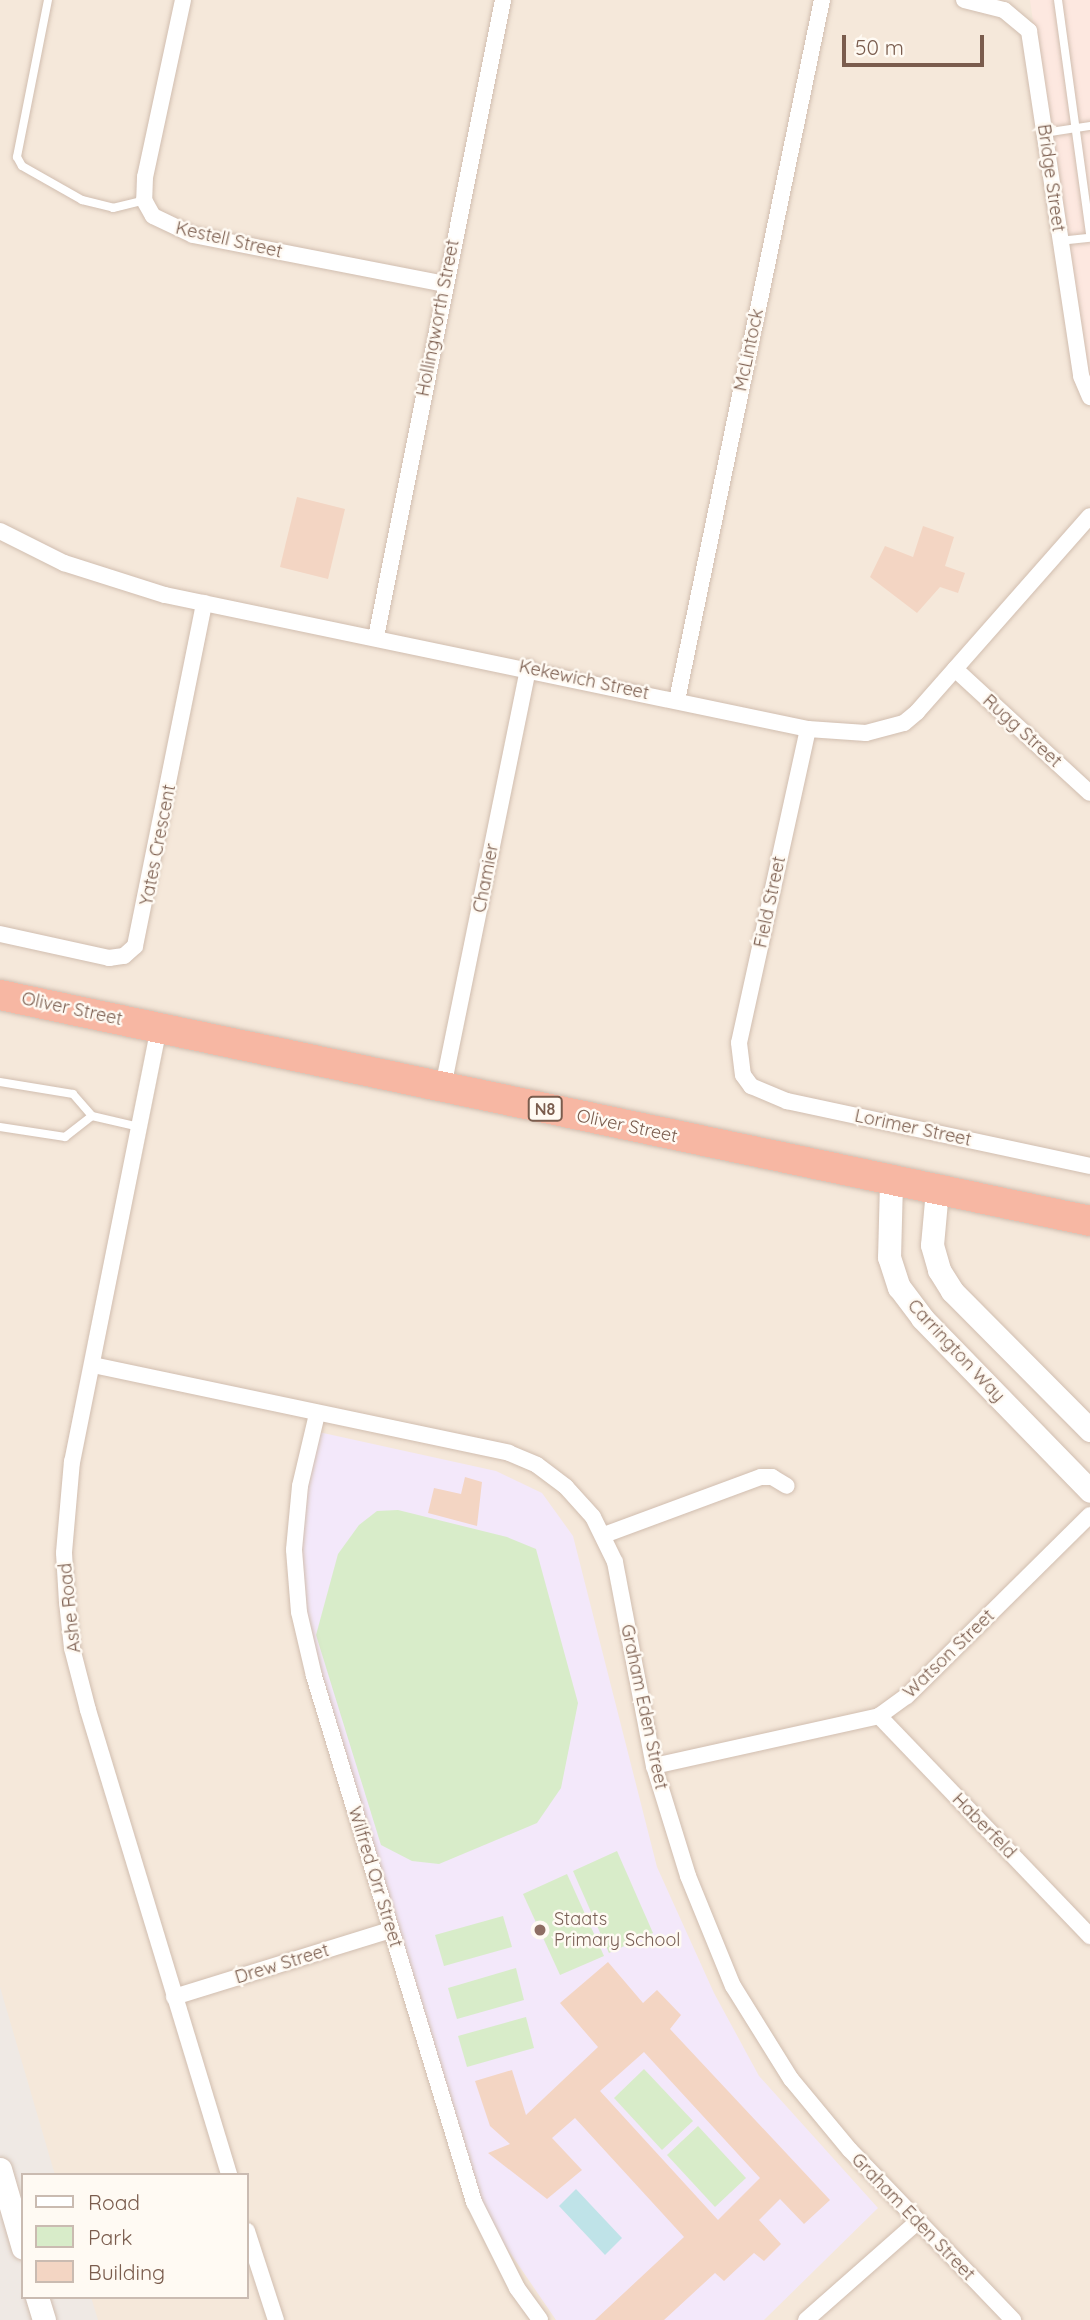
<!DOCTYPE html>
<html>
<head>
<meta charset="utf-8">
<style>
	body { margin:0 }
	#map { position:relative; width:1090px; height:2320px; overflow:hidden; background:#fdf6ec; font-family:Quicksand,sans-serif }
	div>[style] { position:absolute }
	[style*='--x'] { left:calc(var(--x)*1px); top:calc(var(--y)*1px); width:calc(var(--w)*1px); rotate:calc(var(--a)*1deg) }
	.residential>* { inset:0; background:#f5e8da }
	.commercial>* { inset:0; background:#fde8e0 }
	.industrial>* { inset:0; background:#efe9e4 }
	.education>* { inset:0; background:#f3e8fa }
	.green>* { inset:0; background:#d8ecc9 }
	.water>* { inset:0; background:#bfe3e8 }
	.building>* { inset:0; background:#f3d5c3 }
	.roads { filter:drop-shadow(0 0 2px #d1beb0) drop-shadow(0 0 2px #d1beb0) }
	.lane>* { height:8px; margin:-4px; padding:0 4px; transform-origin:4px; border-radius:4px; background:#fff }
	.street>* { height:16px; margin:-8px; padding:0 8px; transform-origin:8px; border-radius:8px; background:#fff }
	.secondary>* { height:23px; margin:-11.5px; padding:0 11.5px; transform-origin:11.5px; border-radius:11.5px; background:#fff }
	.highway>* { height:30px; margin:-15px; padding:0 15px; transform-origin:15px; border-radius:15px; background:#f7b7a3 }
	.dots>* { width:19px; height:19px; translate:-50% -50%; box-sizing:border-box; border:4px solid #fffaf3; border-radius:50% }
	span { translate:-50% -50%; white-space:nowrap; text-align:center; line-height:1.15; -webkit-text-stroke:5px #fffaf3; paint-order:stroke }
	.shield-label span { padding:2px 5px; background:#fffaf3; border:2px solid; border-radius:5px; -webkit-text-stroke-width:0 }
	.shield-label { font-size:16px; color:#7a5c4d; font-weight:700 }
	.street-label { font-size:18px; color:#7a5c4d }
	.education-label { font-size:18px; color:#785e54 }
	.left { translate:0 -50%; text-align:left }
	.legend { position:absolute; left:21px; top:2173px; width:228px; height:126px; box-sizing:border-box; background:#fffaf3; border:2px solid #cabbb1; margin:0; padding:9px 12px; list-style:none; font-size:21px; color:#7a5c4d }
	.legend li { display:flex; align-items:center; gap:14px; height:35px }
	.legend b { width:35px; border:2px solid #cabbb1 }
	.scale { position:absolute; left:842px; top:35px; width:142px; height:32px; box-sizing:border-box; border:4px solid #7a5c4d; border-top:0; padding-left:9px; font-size:21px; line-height:24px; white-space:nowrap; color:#7a5c4d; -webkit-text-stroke:5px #fffaf3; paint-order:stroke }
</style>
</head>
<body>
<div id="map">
	<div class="residential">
		<i style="clip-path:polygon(evenodd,0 0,1090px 0,1090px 2320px,0 2320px,0 0,23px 2175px,247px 2175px,247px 2297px,23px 2297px,23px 2175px)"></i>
	</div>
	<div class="commercial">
		<i style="clip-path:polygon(1030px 0,1090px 0,1090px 383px,1082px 377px)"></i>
	</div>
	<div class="industrial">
		<i style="clip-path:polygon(0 1987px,55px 2175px,23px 2175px,23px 2297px,91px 2297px,98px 2320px,0 2320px)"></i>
	</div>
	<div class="education">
		<i style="clip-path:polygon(314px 1431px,496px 1471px,542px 1493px,573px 1536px,657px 1867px,714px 1993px,759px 2076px,878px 2208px,764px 2320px,556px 2320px,472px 2197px,307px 1621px,300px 1564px,303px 1485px)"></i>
	</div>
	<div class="green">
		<i style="clip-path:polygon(398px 1510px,507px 1537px,536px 1549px,578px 1703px,561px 1788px,537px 1823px,439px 1864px,412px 1861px,381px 1845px,316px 1635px,338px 1554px,359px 1525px,377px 1511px)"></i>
		<i style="clip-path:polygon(617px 1851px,653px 1933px,609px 1953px,573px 1871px)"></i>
		<i style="clip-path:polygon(567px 1874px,604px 1956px,560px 1975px,523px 1894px)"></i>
		<i style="clip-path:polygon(503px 1916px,512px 1947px,444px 1966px,435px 1935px)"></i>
		<i style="clip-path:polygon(516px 1968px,524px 2000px,457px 2019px,448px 1988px)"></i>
		<i style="clip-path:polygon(526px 2017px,534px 2048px,467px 2067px,458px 2036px)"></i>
		<i style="clip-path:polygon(644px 2069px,693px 2121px,662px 2150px,614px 2098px)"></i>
		<i style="clip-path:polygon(698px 2126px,746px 2178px,715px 2207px,667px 2155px)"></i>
	</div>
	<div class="water">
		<i style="clip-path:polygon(576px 2189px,622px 2238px,605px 2255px,559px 2206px)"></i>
	</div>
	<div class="building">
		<i style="clip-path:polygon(297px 497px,345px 509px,328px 579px,280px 567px)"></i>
		<i style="clip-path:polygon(923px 526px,954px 537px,945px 566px,965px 573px,958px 593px,940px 587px,917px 613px,870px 577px,885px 546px,913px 557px)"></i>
		<i style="clip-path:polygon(465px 1477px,482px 1482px,477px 1526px,428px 1513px,434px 1488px,461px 1494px)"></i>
		<i style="clip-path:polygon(evenodd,608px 1962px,643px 2003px,657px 1990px,681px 2015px,670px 2029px,830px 2200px,804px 2224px,780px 2199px,759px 2220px,781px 2244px,764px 2261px,754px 2253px,724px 2281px,715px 2273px,664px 2320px,595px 2320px,684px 2237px,575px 2118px,552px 2138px,582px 2170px,547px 2199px,488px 2153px,510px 2144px,490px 2126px,475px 2081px,512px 2070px,526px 2115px,598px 2047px,560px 2003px,608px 1962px,644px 2052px,760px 2178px,718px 2220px,600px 2091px,644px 2052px)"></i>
	</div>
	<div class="roads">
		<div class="lane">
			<i style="--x:48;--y:0;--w:160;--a:101.2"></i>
			<i style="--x:17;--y:157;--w:10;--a:61"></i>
			<i style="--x:22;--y:166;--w:69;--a:29.5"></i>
			<i style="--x:82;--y:200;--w:32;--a:14"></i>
			<i style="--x:113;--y:208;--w:32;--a:-14"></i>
			<i style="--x:1058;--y:0;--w:235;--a:82.2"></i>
			<i style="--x:1044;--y:133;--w:47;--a:-8.7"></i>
			<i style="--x:1059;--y:241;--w:31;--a:-6"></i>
			<i style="--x:0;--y:1082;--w:74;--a:9.3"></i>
			<i style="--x:73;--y:1094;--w:29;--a:49"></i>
			<i style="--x:92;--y:1116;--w:48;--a:13.2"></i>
			<i style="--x:0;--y:1127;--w:66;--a:8.7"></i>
			<i style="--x:65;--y:1137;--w:34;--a:-38"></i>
		</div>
		<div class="street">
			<i style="--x:183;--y:0;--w:181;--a:102.1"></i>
			<i style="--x:145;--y:177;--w:23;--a:92"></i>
			<i style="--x:144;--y:200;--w:18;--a:61"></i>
			<i style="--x:153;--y:216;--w:44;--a:25.4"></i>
			<i style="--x:193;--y:235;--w:256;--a:11"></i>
			<i style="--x:964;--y:0;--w:41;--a:14"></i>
			<i style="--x:1004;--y:10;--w:33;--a:40"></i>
			<i style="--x:1029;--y:31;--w:349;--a:81.4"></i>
			<i style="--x:1081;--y:376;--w:23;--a:67"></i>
			<i style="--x:0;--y:531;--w:72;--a:26.6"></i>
			<i style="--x:64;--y:563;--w:106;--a:17.6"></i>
			<i style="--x:165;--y:595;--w:657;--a:11.77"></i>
			<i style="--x:808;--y:729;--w:58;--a:3.9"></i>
			<i style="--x:866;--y:733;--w:39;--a:-15"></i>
			<i style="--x:904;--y:723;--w:17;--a:-40"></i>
			<i style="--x:917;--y:712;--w:261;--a:-48.6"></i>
			<i style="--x:376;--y:637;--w:650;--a:-78.72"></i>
			<i style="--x:955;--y:669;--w:183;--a:42.6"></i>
			<i style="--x:677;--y:700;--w:715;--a:-78.3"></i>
			<i style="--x:808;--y:729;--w:321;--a:102.4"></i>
			<i style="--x:739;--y:1043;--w:32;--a:83"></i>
			<i style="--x:743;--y:1075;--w:14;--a:54"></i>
			<i style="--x:751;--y:1086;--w:39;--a:23"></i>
			<i style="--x:787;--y:1101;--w:310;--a:12.1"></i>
			<i style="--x:0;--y:934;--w:112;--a:12.4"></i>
			<i style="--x:109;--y:958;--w:15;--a:-8"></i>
			<i style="--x:124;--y:956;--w:15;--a:-42"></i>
			<i style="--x:135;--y:946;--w:350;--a:-78.6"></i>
			<i style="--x:159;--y:1027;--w:443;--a:101.3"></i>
			<i style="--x:72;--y:1461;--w:92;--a:95"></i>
			<i style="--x:64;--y:1553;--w:49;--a:86.5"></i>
			<i style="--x:67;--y:1602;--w:46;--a:83.8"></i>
			<i style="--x:72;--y:1648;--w:64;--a:75.5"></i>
			<i style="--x:88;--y:1710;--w:486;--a:73.1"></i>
			<i style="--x:443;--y:1087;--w:428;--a:-78.5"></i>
			<i style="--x:93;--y:1365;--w:425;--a:11.9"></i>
			<i style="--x:509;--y:1453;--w:30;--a:23"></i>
			<i style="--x:537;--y:1465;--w:36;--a:37"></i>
			<i style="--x:566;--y:1487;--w:40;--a:48"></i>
			<i style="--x:593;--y:1517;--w:50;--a:63.9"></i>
			<i style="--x:615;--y:1562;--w:208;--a:79.2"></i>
			<i style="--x:654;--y:1766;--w:115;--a:72.8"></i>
			<i style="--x:688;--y:1876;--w:119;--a:67.8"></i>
			<i style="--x:733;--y:1986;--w:110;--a:58.1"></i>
			<i style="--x:791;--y:2079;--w:92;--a:50.3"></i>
			<i style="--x:850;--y:2150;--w:236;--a:46.2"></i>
			<i style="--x:317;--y:1414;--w:74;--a:103.3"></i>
			<i style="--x:300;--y:1486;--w:64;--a:95.4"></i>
			<i style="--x:294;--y:1550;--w:62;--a:85.4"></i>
			<i style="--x:299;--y:1612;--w:66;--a:76.8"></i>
			<i style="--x:314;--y:1676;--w:550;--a:73.08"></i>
			<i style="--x:474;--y:2202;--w:96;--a:63.4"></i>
			<i style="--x:517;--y:2288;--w:39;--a:54"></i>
			<i style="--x:604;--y:1535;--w:167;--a:-20.3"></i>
			<i style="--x:761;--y:1477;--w:11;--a:0"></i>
			<i style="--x:772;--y:1477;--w:17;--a:31"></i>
			<i style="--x:879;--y:1716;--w:305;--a:46.2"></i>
			<i style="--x:654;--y:1766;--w:230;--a:-12.5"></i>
			<i style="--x:879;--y:1716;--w:34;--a:-36"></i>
			<i style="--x:907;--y:1696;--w:257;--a:-44.7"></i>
			<i style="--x:174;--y:1997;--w:227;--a:-17.2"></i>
			<i style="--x:247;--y:2231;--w:94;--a:72"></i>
			<i style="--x:806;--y:2320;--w:147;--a:-41.4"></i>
		</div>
		<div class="secondary">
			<i style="--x:891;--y:1182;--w:75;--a:91.5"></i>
			<i style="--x:889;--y:1257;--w:32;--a:72"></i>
			<i style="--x:899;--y:1287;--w:39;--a:53"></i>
			<i style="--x:922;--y:1318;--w:241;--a:45.8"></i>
			<i style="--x:937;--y:1190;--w:55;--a:95.2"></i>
			<i style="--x:932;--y:1245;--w:26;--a:74"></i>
			<i style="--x:939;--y:1270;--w:25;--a:58"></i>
			<i style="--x:952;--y:1291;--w:196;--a:45.2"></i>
			<i style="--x:0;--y:2169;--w:82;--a:73.8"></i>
			<i style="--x:37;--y:2297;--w:24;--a:73"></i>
		</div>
		<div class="highway">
			<i style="--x:0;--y:995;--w:1113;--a:11.71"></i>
		</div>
	</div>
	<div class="dots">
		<i style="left:540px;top:1930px;background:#8d6e63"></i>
	</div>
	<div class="shield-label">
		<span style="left:545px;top:1109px">N8</span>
	</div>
	<div class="street-label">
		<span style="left:1051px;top:178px;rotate:82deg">Bridge Street</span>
		<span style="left:229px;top:240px;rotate:13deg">Kestell Street</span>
		<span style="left:438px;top:318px;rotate:-79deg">Hollingworth Street</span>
		<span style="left:749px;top:350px;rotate:-78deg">McLintock</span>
		<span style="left:584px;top:680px;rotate:12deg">Kekewich Street</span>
		<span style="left:1022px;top:731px;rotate:42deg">Rugg Street</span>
		<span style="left:158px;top:845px;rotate:-79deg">Yates Crescent</span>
		<span style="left:486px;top:878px;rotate:-79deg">Chamier</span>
		<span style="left:770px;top:902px;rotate:-78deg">Field Street</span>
		<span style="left:72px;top:1009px;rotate:12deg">Oliver Street</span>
		<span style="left:627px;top:1126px;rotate:12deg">Oliver Street</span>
		<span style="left:913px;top:1128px;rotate:12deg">Lorimer Street</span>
		<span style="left:956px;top:1351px;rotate:47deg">Carrington Way</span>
		<span style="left:70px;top:1608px;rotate:-96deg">Ashe Road</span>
		<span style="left:949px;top:1654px;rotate:-44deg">Watson Street</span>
		<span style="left:644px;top:1707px;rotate:78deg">Graham Eden Street</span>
		<span style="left:984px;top:1826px;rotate:46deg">Haberfeld</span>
		<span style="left:375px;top:1877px;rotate:73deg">Wilfred Orr Street</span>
		<span style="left:282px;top:1964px;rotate:-17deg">Drew Street</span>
		<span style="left:913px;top:2217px;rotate:46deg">Graham Eden Street</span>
	</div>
	<div class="education-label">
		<span class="left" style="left:554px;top:1930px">Staats<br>Primary School</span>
	</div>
	<ul class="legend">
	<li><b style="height:9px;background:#fff"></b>Road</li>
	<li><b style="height:19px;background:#d8ecc9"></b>Park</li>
	<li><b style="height:19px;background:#f3d5c3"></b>Building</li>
	</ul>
	<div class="scale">50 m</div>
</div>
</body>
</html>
